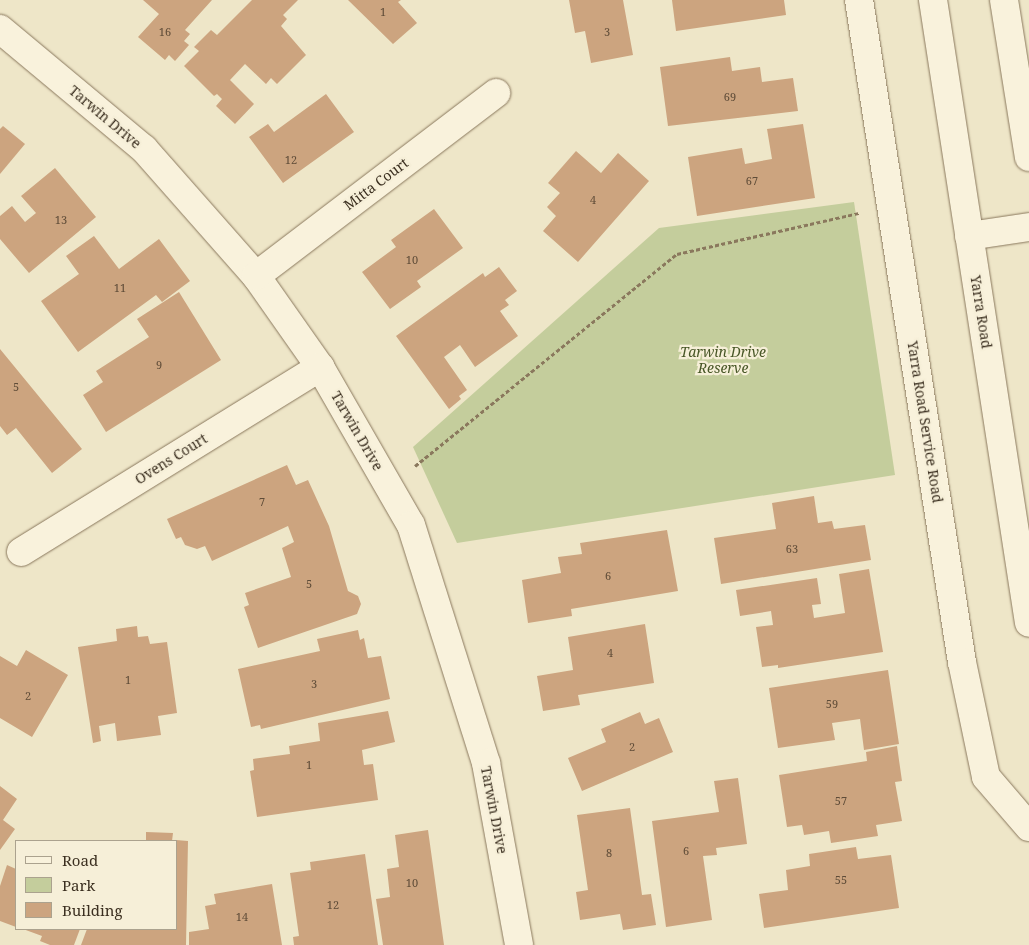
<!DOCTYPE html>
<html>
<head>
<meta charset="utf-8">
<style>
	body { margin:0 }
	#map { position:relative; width:1029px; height:945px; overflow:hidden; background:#eee6c8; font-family:"Noto Serif",serif }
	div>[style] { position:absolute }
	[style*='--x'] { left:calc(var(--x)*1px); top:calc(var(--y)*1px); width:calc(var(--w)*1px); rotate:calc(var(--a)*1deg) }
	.green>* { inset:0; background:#c4cd9c }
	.building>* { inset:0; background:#cca47f }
	.path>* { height:3px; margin-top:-1.5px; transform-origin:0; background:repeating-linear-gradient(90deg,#8a785d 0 4px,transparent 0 6.5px) }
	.roads { filter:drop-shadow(0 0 1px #8a785d) drop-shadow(0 0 1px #8a785d) }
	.street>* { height:28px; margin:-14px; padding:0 14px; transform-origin:14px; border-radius:14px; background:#f9f2dc }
	.secondary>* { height:28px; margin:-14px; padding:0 14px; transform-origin:14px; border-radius:14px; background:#f9f2dc }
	span { translate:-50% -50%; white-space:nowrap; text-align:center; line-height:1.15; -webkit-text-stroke:4.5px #f6efd8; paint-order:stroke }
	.number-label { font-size:11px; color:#5f4c38 }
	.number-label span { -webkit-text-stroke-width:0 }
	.street-label { font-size:14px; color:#3b2f20 }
	.park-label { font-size:14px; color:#485727; font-style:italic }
	.legend { position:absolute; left:15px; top:840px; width:162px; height:90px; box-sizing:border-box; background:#f6efd8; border:1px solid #aba28e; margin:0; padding:6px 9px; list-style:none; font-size:15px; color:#3b2f20 }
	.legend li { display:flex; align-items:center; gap:10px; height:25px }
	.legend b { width:25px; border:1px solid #aba28e }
</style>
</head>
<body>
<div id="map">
	<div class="green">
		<i style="clip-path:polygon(854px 202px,895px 475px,457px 543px,413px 447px,659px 228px)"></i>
	</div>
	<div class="building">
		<i style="clip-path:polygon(143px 0,212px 0,185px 30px,190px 34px,184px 41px,189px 45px,175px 61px,169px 55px,165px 60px,138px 37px,159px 14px)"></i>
		<i style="clip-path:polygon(252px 0,298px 0,283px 15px,287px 19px,281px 26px,306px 55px,277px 84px,271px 78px,266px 84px,245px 64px,230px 80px,254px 104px,235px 124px,216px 106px,222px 99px,217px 94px,214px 96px,184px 66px,199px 51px,194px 47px,211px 30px,217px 35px)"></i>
		<i style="clip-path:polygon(348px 0,401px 0,398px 2px,417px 23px,393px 44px)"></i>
		<i style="clip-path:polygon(569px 0,623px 0,633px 55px,591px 63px,585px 31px,575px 33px)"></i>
		<i style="clip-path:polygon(672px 0,784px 0,786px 15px,676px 31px)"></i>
		<i style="clip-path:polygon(730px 57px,732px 71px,760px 67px,762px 82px,793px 78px,798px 111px,668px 126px,660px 67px)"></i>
		<i style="clip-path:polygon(326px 94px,354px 132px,283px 183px,249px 137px,268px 124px,274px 132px)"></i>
		<i style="clip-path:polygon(803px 124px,815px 198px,697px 216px,688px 157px,742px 148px,745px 164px,772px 159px,767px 129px)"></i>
		<i style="clip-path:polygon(3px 126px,25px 144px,0 174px,0 129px)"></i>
		<i style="clip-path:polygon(576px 151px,601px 173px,618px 153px,649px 181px,578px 262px,543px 231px,556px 216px,547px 207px,560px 193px,548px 183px)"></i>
		<i style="clip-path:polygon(55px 168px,96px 217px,29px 273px,0 239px,0 216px,12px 206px,25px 222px,36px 213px,21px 196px)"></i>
		<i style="clip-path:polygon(434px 209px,463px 248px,417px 281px,421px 287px,390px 309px,362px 272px,396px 247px,391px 240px)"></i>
		<i style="clip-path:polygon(94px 236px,119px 269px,159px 239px,190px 281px,162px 302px,156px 295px,78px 352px,41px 301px,79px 274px,66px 256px)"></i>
		<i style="clip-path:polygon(499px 267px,517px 291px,505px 300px,509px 305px,500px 311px,518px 336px,475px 367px,460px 345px,444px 357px,467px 390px,459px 396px,461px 399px,449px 409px,396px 336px,483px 273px,485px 277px)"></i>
		<i style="clip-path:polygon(179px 292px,221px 360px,106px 432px,83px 395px,103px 382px,96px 371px,149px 337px,137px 319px)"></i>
		<i style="clip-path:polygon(0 349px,82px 449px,52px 473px,16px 428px,7px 435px,0 426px)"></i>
		<i style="clip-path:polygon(287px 465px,296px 485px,308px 480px,329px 526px,348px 591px,358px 596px,361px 604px,357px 614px,258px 648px,244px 607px,249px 605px,245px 593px,291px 577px,282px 548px,294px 542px,288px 526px,212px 561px,205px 546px,197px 549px,185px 545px,181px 537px,176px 539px,167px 519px)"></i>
		<i style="clip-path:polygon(814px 496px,818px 523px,832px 521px,834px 529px,865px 525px,871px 560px,721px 584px,714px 538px,776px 529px,772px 503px)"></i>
		<i style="clip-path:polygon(667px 530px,678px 591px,571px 609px,572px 616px,528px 623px,522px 580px,561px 573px,558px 557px,582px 554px,580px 543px)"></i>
		<i style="clip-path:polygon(869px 569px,883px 652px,778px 668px,778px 665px,762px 667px,756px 627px,773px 625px,771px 611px,740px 616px,736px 590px,817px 578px,821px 604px,812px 605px,814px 618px,845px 613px,839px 574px)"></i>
		<i style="clip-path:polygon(645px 624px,654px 683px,578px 695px,580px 705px,543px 711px,537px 676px,573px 670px,568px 637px)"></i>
		<i style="clip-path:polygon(137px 626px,138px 637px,148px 636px,150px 644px,167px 642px,177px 713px,158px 716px,161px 735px,117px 741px,115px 723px,99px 726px,101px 741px,93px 743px,78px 647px,117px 641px,116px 629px)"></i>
		<i style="clip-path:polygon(358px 630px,360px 640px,364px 638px,368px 658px,381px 656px,390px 699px,261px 729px,260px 725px,251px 727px,238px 669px,320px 651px,317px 639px)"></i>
		<i style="clip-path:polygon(26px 650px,68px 675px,32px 737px,0 718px,0 656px,17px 666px)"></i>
		<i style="clip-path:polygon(888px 670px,899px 744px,864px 750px,860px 719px,832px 723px,835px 740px,778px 748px,769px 688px)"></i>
		<i style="clip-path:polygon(388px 711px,395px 742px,362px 750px,364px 765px,373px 764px,378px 800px,257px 817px,250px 771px,254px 770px,253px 759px,290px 754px,289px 746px,320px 741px,318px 723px)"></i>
		<i style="clip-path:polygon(640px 712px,645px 724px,659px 718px,673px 752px,582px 791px,568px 758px,606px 742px,601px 729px)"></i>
		<i style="clip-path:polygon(897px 746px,902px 781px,895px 782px,902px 821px,876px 825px,878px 836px,831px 843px,829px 831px,804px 835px,802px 825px,787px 827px,779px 775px,867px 761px,866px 752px)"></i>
		<i style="clip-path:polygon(738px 778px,747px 844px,716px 848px,717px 855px,703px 856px,712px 920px,666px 927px,652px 821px,719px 812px,714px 781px)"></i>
		<i style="clip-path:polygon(0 786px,17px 799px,3px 820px,15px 829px,0 850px)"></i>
		<i style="clip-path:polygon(630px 808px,642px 895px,651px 894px,656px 925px,623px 930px,620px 914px,580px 920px,576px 892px,588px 890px,577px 815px)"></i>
		<i style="clip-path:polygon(428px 830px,444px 945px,383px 945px,376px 899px,390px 897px,387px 869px,399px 867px,395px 835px)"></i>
		<i style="clip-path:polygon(146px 832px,173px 833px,172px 841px,146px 841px)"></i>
		<i style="clip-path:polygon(176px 840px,188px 841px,186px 945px,81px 945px,87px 929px,176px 929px)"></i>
		<i style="clip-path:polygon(856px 847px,858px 859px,891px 855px,899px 908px,764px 928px,759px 894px,788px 890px,786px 870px,810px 866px,809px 854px)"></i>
		<i style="clip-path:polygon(365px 854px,378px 945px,294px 945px,293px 937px,299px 936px,290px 873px,311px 870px,310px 862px)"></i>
		<i style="clip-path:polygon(7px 865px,16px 869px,16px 927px,0 921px,0 886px)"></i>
		<i style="clip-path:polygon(272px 884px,282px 945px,189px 945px,189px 932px,209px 929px,205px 906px,216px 904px,214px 894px)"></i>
		<i style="clip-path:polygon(23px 929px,80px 929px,74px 945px,50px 945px,40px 941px,42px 936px)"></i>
	</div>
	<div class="path">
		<i style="--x:415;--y:466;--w:337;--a:-39"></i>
		<i style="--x:677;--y:254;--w:187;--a:-12.7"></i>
	</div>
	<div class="roads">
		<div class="street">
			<i style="--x:859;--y:0;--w:670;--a:81.16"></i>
			<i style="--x:962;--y:662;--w:117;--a:78.2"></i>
			<i style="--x:986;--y:777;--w:66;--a:49.3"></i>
			<i style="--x:1004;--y:0;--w:159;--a:81"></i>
			<i style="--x:0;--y:29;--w:187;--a:39.8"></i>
			<i style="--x:144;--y:149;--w:169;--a:48.6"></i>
			<i style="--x:256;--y:276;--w:111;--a:54.9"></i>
			<i style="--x:320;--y:367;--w:182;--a:60.1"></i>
			<i style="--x:411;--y:525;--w:250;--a:72.5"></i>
			<i style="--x:486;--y:763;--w:185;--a:79.7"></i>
			<i style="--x:969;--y:236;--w:61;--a:-8.5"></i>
			<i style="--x:256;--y:276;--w:302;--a:-37.3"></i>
			<i style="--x:21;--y:552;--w:352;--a:-31.7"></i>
		</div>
		<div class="secondary">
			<i style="--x:933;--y:0;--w:630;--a:81.24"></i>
		</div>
	</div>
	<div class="number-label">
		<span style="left:383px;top:12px">1</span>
		<span style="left:165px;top:32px">16</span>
		<span style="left:607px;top:32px">3</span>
		<span style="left:730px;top:97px">69</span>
		<span style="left:291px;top:160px">12</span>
		<span style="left:752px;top:181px">67</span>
		<span style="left:593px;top:200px">4</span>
		<span style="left:61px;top:220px">13</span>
		<span style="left:412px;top:260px">10</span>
		<span style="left:120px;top:288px">11</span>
		<span style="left:159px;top:365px">9</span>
		<span style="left:16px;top:387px">5</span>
		<span style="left:262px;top:502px">7</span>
		<span style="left:792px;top:549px">63</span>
		<span style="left:608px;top:576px">6</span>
		<span style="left:309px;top:584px">5</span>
		<span style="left:610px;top:653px">4</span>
		<span style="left:128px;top:680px">1</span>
		<span style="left:314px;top:684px">3</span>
		<span style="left:28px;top:696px">2</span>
		<span style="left:832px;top:704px">59</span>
		<span style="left:632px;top:747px">2</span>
		<span style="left:309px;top:765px">1</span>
		<span style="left:841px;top:801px">57</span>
		<span style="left:686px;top:851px">6</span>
		<span style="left:609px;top:853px">8</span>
		<span style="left:841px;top:880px">55</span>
		<span style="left:412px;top:883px">10</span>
		<span style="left:333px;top:905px">12</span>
		<span style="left:242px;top:917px">14</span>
	</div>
	<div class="street-label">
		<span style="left:105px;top:117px;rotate:40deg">Tarwin Drive</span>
		<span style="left:376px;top:184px;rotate:-37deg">Mitta Court</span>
		<span style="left:981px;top:312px;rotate:81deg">Yarra Road</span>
		<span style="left:925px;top:422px;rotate:81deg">Yarra Road Service Road</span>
		<span style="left:357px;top:431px;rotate:60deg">Tarwin Drive</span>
		<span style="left:171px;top:459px;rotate:-32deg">Ovens Court</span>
		<span style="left:494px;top:810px;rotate:79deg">Tarwin Drive</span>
	</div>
	<div class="park-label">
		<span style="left:723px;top:360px">Tarwin Drive<br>Reserve</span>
	</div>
	<ul class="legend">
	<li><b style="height:6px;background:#f9f2dc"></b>Road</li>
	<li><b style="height:14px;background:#c4cd9c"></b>Park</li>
	<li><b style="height:14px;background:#cca47f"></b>Building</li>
	</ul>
</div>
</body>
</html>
